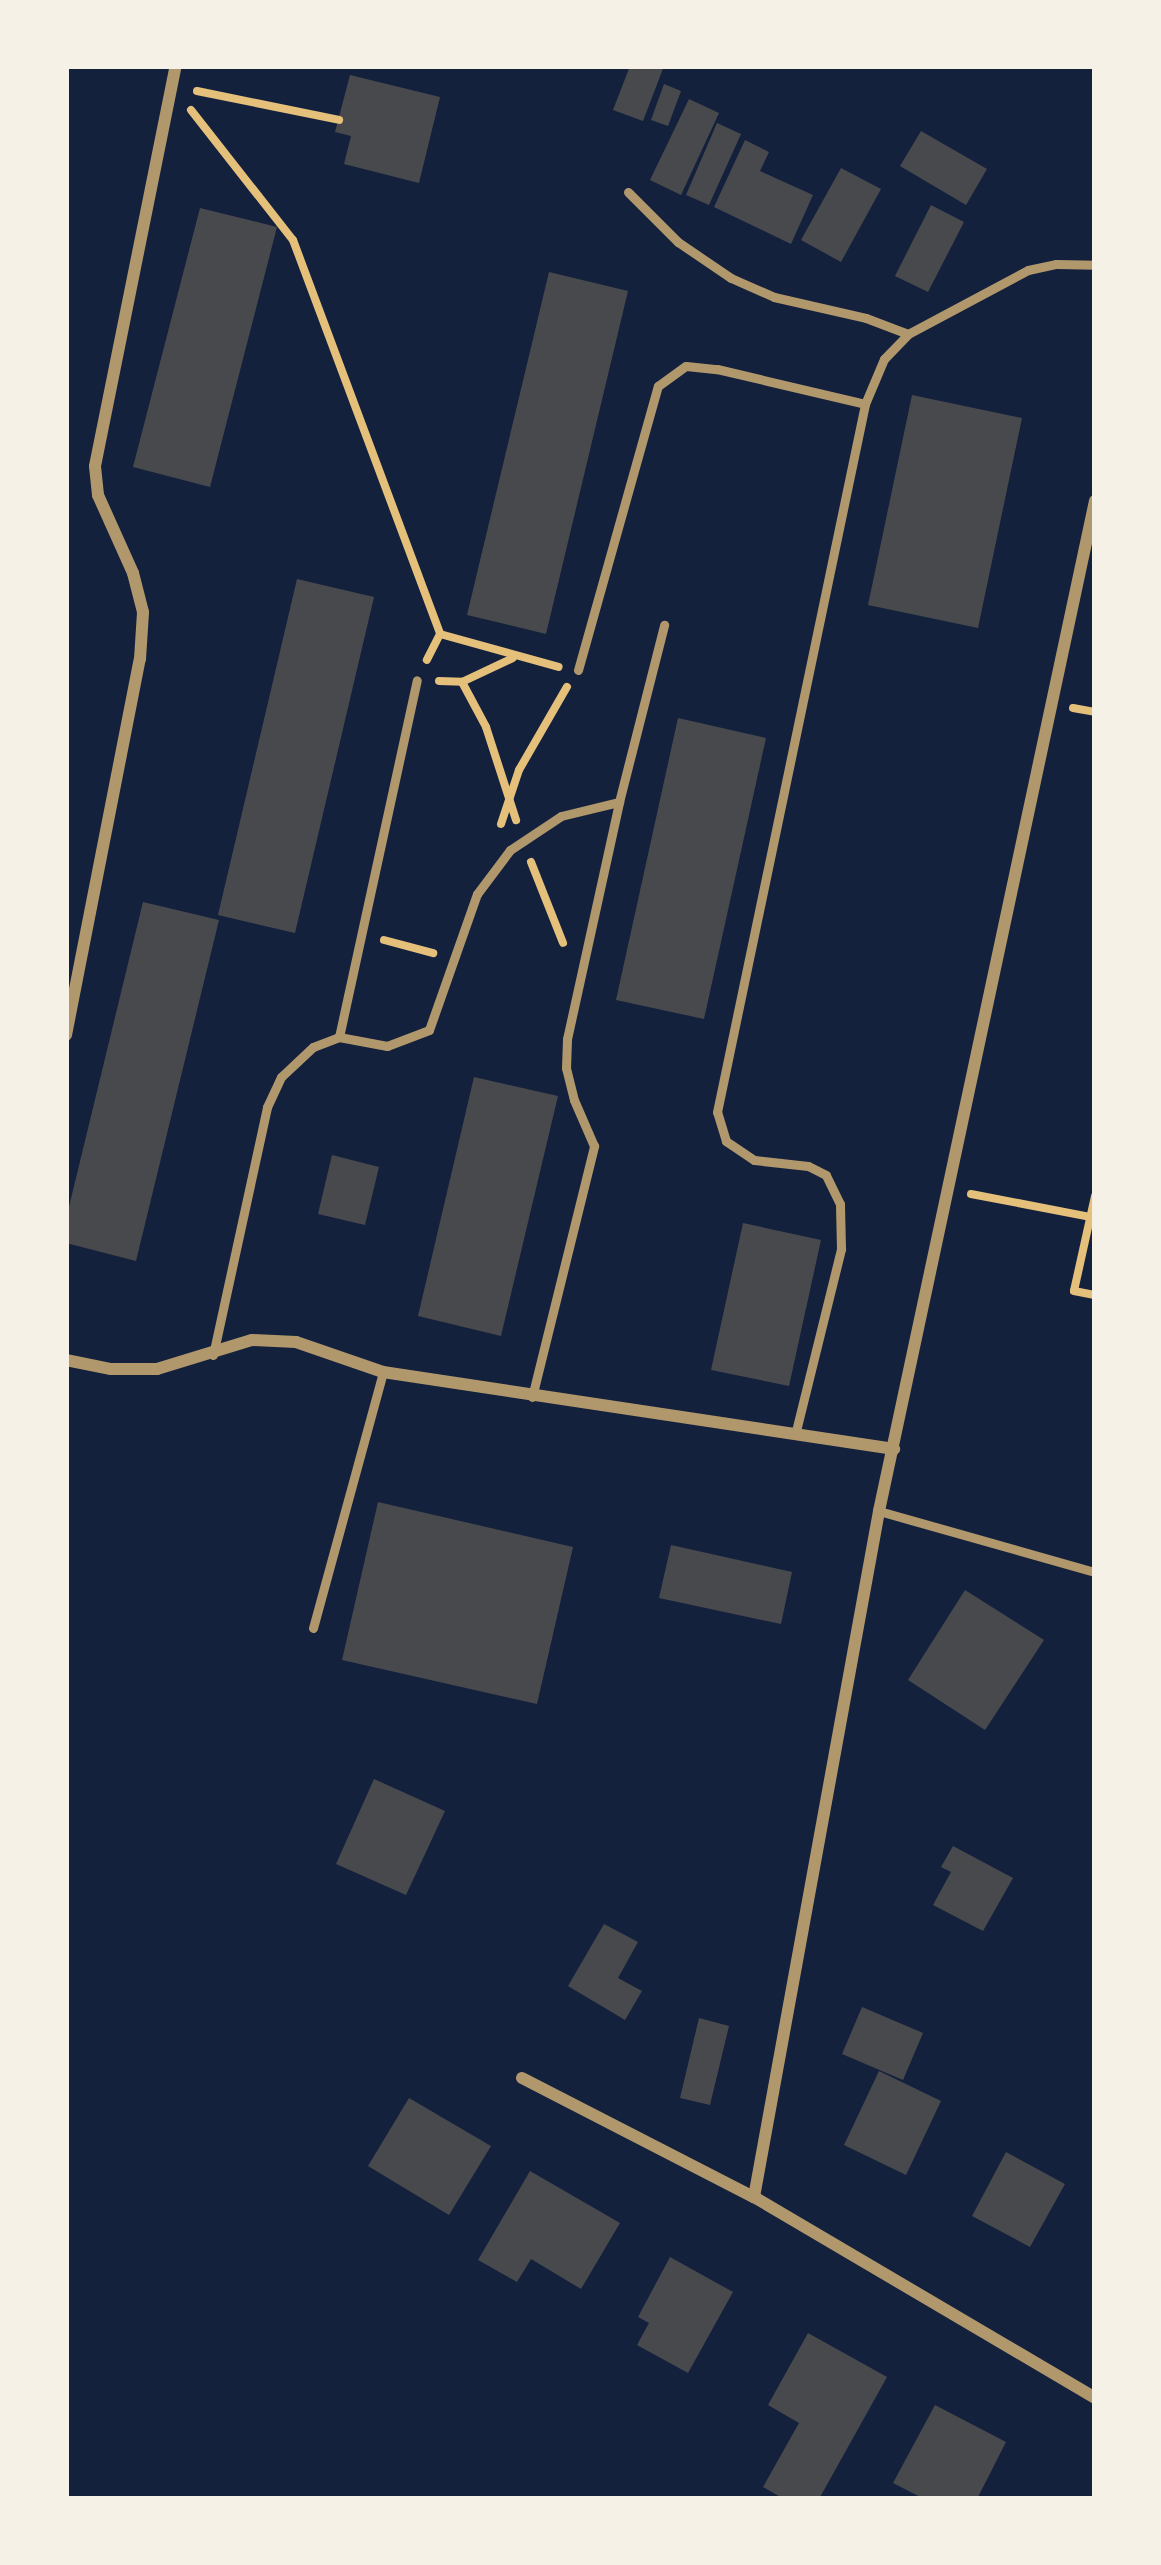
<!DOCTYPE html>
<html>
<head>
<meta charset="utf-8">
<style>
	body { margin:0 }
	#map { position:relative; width:1161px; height:2565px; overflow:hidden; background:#14213d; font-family:"Nunito Sans",sans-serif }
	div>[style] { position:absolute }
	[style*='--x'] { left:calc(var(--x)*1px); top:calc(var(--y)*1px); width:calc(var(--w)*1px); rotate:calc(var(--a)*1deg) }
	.building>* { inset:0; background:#48494c }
	.path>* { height:8px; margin:-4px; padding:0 4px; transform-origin:4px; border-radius:4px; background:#e5c07b }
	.service>* { height:9px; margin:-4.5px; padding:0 4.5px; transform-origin:4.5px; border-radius:4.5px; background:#b1986c }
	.minor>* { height:12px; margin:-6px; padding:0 6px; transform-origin:6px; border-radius:6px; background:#b1986c }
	span { translate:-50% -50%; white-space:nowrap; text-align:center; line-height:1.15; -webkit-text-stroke:12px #f6f1e7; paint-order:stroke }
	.frame { position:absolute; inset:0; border:69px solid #f6f1e7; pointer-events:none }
</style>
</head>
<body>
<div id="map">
	<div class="building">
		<i style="clip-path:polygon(630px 66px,664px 66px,643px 121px,613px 110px)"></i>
		<i style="clip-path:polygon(350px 75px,440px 97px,419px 183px,344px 164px,351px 136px,335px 132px)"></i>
		<i style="clip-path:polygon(664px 84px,681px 91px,668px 126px,651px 120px)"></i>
		<i style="clip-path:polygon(689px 99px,719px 113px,681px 195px,650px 180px)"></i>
		<i style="clip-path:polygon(717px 123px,741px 134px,709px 205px,686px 195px)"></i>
		<i style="clip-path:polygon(921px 131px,987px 169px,966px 205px,900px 166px)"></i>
		<i style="clip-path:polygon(745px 140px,769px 152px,760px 171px,813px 195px,791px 244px,714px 207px)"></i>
		<i style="clip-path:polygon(841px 168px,881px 189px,841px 262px,801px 240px)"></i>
		<i style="clip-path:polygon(931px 205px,964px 222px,928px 292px,895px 276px)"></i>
		<i style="clip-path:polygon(200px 208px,277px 227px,210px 487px,133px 467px)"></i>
		<i style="clip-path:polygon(549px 272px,628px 291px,546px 634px,467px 615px)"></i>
		<i style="clip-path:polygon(912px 395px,1022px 418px,978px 628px,868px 605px)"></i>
		<i style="clip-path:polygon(297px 579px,374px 597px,295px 933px,218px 915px)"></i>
		<i style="clip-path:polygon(678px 718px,766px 738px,704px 1019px,616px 1000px)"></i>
		<i style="clip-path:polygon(143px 902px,219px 920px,136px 1261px,66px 1243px,66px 1219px)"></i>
		<i style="clip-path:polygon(474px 1077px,558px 1096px,501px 1336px,418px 1316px)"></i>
		<i style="clip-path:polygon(332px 1155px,379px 1167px,365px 1225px,318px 1214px)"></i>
		<i style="clip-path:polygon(743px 1223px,821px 1240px,789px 1386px,711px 1370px)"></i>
		<i style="clip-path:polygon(378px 1502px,573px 1547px,537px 1704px,342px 1660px)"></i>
		<i style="clip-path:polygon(671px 1545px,792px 1572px,781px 1624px,659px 1598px)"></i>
		<i style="clip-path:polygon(965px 1590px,1044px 1640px,985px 1730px,908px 1680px)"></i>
		<i style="clip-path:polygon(374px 1779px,445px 1811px,406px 1895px,336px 1864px)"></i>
		<i style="clip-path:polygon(953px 1846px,1013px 1878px,983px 1931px,933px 1905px,951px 1872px,941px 1867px)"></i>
		<i style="clip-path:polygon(604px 1924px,638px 1942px,618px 1978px,642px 1991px,625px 2020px,568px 1986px)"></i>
		<i style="clip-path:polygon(862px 2007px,923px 2033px,903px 2080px,842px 2054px)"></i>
		<i style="clip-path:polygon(699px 2018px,729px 2026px,710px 2105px,680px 2098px)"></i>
		<i style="clip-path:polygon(879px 2071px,941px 2101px,906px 2175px,844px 2145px)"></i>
		<i style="clip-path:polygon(409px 2098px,491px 2146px,449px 2215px,368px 2166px)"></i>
		<i style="clip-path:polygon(1006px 2152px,1065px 2184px,1030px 2247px,972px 2216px)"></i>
		<i style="clip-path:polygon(530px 2171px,620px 2223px,581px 2289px,531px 2259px,517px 2282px,478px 2260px)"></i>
		<i style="clip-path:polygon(670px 2257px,733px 2292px,688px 2373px,637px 2345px,649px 2323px,638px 2317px)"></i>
		<i style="clip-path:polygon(808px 2333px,887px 2377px,819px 2499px,784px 2499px,763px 2487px,799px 2423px,768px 2405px)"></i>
		<i style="clip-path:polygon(935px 2405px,1006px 2442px,977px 2499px,924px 2499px,893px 2483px)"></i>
	</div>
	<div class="path">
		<i style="--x:197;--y:91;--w:145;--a:11.5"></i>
		<i style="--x:191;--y:110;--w:165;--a:51.9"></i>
		<i style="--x:293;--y:240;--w:421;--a:69.5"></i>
		<i style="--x:440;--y:634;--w:29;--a:117"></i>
		<i style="--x:440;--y:634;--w:123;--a:15.5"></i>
		<i style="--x:439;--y:681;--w:23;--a:2"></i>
		<i style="--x:462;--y:682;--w:51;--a:61.9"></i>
		<i style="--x:486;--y:727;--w:98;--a:72.1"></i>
		<i style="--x:462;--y:682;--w:56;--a:-25.2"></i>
		<i style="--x:1073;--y:708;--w:22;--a:10"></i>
		<i style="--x:501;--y:824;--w:57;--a:-71.6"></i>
		<i style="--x:519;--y:770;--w:96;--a:-60"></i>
		<i style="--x:531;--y:862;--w:87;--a:68.4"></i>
		<i style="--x:384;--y:940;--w:51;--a:14.9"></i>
		<i style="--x:971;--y:1194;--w:121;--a:10.9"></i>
		<i style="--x:1095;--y:1196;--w:97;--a:102.5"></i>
		<i style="--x:1074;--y:1291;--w:21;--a:11"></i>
	</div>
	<div class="service">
		<i style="--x:628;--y:192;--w:71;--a:45"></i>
		<i style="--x:678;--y:242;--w:64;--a:34.2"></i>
		<i style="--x:731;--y:278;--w:47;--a:23.8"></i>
		<i style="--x:774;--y:297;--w:94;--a:12.9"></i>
		<i style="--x:866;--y:318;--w:45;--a:20.9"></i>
		<i style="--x:578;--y:670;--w:295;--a:-74.3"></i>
		<i style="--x:658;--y:386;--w:34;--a:-36"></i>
		<i style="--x:686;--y:366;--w:31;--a:6"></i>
		<i style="--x:717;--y:369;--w:152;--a:13.3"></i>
		<i style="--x:339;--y:1037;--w:365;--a:-77.7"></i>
		<i style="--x:213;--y:1355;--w:254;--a:-77.7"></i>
		<i style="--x:267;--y:1107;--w:33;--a:-65"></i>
		<i style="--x:281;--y:1077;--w:44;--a:-43.2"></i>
		<i style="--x:313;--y:1047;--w:28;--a:-21"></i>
		<i style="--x:339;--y:1037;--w:49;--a:10.6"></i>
		<i style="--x:387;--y:1046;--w:45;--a:-20.9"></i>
		<i style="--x:429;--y:1030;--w:144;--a:-70.6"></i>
		<i style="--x:477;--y:894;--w:55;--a:-53.1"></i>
		<i style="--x:510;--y:850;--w:61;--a:-33.7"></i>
		<i style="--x:561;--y:816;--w:60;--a:-13.6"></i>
		<i style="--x:619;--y:802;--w:183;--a:-75.7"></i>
		<i style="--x:532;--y:1397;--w:259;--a:-76.1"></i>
		<i style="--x:594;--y:1146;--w:50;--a:-113.5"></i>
		<i style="--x:574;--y:1100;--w:33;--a:-104"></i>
		<i style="--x:566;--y:1068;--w:29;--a:-88"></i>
		<i style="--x:567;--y:1039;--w:243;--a:-77.6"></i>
		<i style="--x:795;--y:1435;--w:192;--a:-76.1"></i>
		<i style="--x:841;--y:1249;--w:45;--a:-91.3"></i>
		<i style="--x:840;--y:1204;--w:32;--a:-116"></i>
		<i style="--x:826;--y:1175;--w:20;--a:-153"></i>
		<i style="--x:808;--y:1166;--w:54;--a:-173.7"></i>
		<i style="--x:754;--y:1160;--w:34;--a:-146"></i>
		<i style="--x:726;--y:1141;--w:30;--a:-107"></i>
		<i style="--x:717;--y:1112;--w:723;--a:-78.19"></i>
		<i style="--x:865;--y:404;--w:49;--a:-67.1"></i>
		<i style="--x:884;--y:359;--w:35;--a:-46"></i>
		<i style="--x:908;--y:334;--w:136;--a:-28.1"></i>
		<i style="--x:1028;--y:270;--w:29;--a:-12"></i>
		<i style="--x:1056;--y:264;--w:39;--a:1"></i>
		<i style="--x:879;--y:1511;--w:224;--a:15.8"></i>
		<i style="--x:313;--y:1628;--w:265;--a:-74.7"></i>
	</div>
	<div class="minor">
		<i style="--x:66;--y:1035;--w:383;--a:-78.9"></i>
		<i style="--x:140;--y:659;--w:47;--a:-86.3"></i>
		<i style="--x:143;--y:612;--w:40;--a:-104.4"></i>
		<i style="--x:133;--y:573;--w:85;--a:-114.2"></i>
		<i style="--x:98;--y:495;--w:29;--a:-96"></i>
		<i style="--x:95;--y:466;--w:408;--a:-78.6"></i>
		<i style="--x:66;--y:1360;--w:46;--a:11.3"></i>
		<i style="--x:111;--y:1369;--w:46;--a:0"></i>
		<i style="--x:157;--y:1369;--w:99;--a:-17"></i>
		<i style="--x:252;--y:1340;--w:44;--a:2.6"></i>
		<i style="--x:296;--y:1342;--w:92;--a:19"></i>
		<i style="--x:383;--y:1372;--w:517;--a:8.57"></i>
		<i style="--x:522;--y:2078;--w:261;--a:27.2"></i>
		<i style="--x:754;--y:2197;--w:396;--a:30.5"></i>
		<i style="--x:754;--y:2197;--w:697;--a:-79.67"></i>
		<i style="--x:879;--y:1511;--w:1033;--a:-77.93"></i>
	</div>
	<div class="frame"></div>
</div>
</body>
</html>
